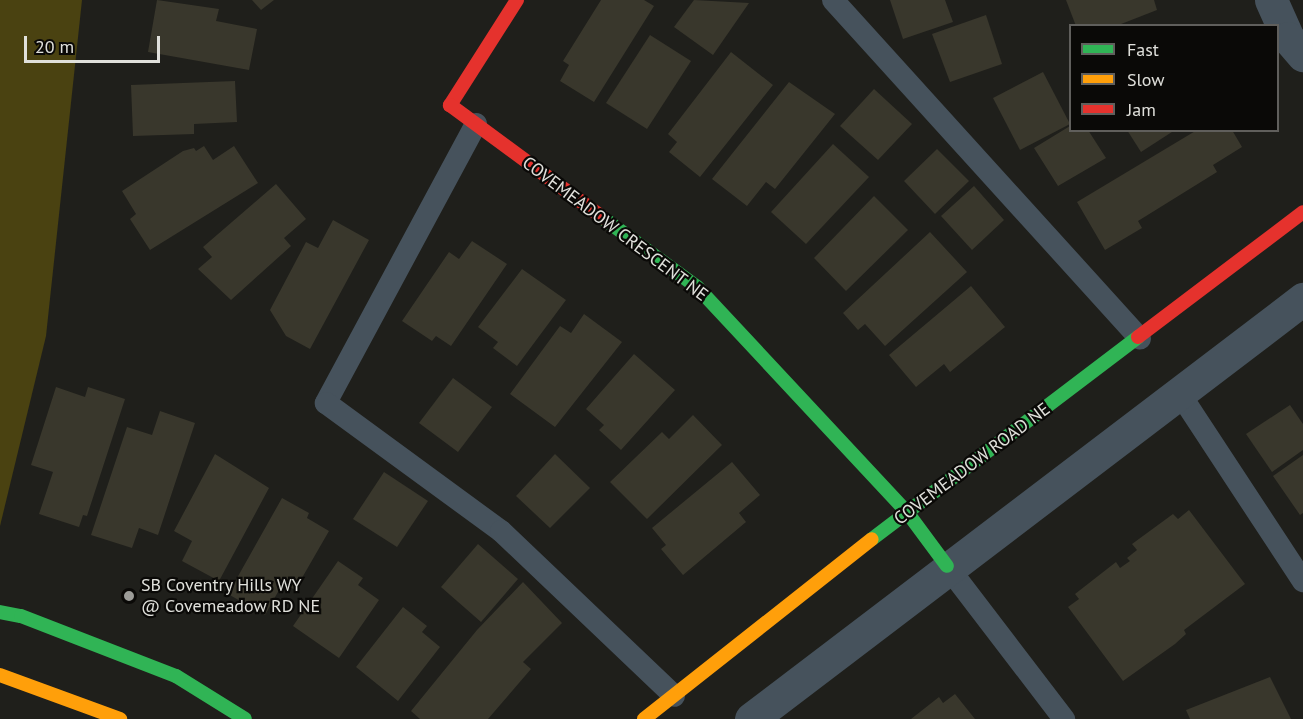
<!DOCTYPE html>
<html>
<head>
<meta charset="utf-8">
<style>
	body { margin:0 }
	#map { position:relative; width:1303px; height:719px; overflow:hidden; background:#1f1f1b; font-family:"PT Sans",sans-serif }
	div>[style] { position:absolute }
	[style*='--x'] { left:calc(var(--x)*1px); top:calc(var(--y)*1px); width:calc(var(--w)*1px); rotate:calc(var(--a)*1deg) }
	.green>* { inset:0; background:#4a4211 }
	.building>* { inset:0; background:#39372c }
	.lane>* { height:22px; margin:-11px; padding:0 11px; transform-origin:11px; border-radius:11px; background:#46525c }
	.street>* { height:33px; margin:-16.5px; padding:0 16.5px; transform-origin:16.5px; border-radius:16.5px; background:#46525c }
	.fast>* { height:14px; margin:-7px; padding:0 7px; transform-origin:7px; border-radius:7px; background:#30b455 }
	.slow>* { height:14px; margin:-7px; padding:0 7px; transform-origin:7px; border-radius:7px; background:#ff9f0a }
	.jam>* { height:14px; margin:-7px; padding:0 7px; transform-origin:7px; border-radius:7px; background:#e5322d }
	.dots>* { width:16px; height:16px; translate:-50% -50%; box-sizing:border-box; border:3px solid #0a0907; border-radius:50% }
	span { translate:-50% -50%; white-space:nowrap; text-align:center; line-height:1.15; -webkit-text-stroke:4.5px #0a0907; paint-order:stroke }
	.street-label { font-size:18px; color:#e0e0db }
	.poi-label { font-size:18px; color:#e0e0db }
	.left { translate:0 -50%; text-align:left }
	.legend { position:absolute; left:1069px; top:24px; width:210px; height:108px; box-sizing:border-box; background:#0a0907; border:2px solid #605f5c; margin:0; padding:8px 10px; list-style:none; font-size:18px; color:#e0e0db }
	.legend li { display:flex; align-items:center; gap:12px; height:30px }
	.legend b { width:30px; border:2px solid #605f5c }
	.scale { position:absolute; left:24px; top:36px; width:136px; height:27px; box-sizing:border-box; border:3px solid #e0e0db; border-top:0; padding-left:8px; font-size:18px; line-height:21px; white-space:nowrap; color:#e0e0db; -webkit-text-stroke:4px #0a0907; paint-order:stroke }
</style>
</head>
<body>
<div id="map">
	<div class="green">
		<i style="clip-path:polygon(0 0,82px 0,46px 336px,0 526px)"></i>
	</div>
	<div class="building">
		<i style="clip-path:polygon(157px 0,219px 9px,216px 21px,257px 29px,249px 70px,148px 52px)"></i>
		<i style="clip-path:polygon(252px 0,274px 0,261px 10px)"></i>
		<i style="clip-path:polygon(601px 0,644px 0,654px 6px,594px 102px,560px 81px,569px 65px,563px 61px)"></i>
		<i style="clip-path:polygon(694px 0,749px 3px,713px 55px,674px 27px)"></i>
		<i style="clip-path:polygon(890px 0,945px 0,953px 22px,903px 39px)"></i>
		<i style="clip-path:polygon(1066px 0,1154px 0,1157px 10px,1116px 26px,1076px 26px)"></i>
		<i style="clip-path:polygon(986px 15px,1002px 64px,950px 82px,932px 34px)"></i>
		<i style="clip-path:polygon(650px 35px,691px 61px,647px 129px,606px 103px)"></i>
		<i style="clip-path:polygon(731px 52px,773px 85px,700px 177px,669px 152px,677px 142px,668px 134px)"></i>
		<i style="clip-path:polygon(1043px 72px,1070px 124px,1020px 150px,993px 98px)"></i>
		<i style="clip-path:polygon(235px 81px,237px 122px,194px 124px,194px 134px,133px 136px,131px 85px)"></i>
		<i style="clip-path:polygon(789px 82px,835px 114px,775px 189px,766px 182px,747px 206px,712px 179px)"></i>
		<i style="clip-path:polygon(874px 89px,912px 124px,878px 160px,840px 126px)"></i>
		<i style="clip-path:polygon(1070px 126px,1070px 130px,1088px 130px,1106px 158px,1058px 186px,1034px 148px)"></i>
		<i style="clip-path:polygon(1127px 130px,1175px 130px,1141px 152px)"></i>
		<i style="clip-path:polygon(1197px 130px,1232px 130px,1242px 147px,1213px 165px,1217px 172px,1138px 221px,1142px 228px,1105px 250px,1077px 202px)"></i>
		<i style="clip-path:polygon(833px 144px,869px 177px,806px 244px,771px 212px)"></i>
		<i style="clip-path:polygon(204px 146px,213px 160px,234px 146px,258px 183px,150px 250px,130px 219px,136px 214px,122px 191px,183px 151px,194px 148px,196px 151px)"></i>
		<i style="clip-path:polygon(937px 149px,969px 181px,935px 214px,904px 181px)"></i>
		<i style="clip-path:polygon(276px 184px,306px 219px,284px 238px,291px 246px,231px 300px,198px 269px,212px 257px,203px 247px)"></i>
		<i style="clip-path:polygon(974px 186px,1004px 220px,972px 250px,941px 216px)"></i>
		<i style="clip-path:polygon(874px 196px,908px 230px,846px 291px,814px 258px)"></i>
		<i style="clip-path:polygon(333px 220px,369px 240px,310px 349px,286px 336px,270px 310px,306px 242px,318px 248px)"></i>
		<i style="clip-path:polygon(930px 232px,967px 272px,885px 346px,865px 324px,858px 330px,843px 313px)"></i>
		<i style="clip-path:polygon(472px 241px,507px 264px,451px 346px,436px 336px,432px 341px,402px 321px,449px 252px,459px 259px)"></i>
		<i style="clip-path:polygon(522px 269px,566px 300px,517px 366px,493px 348px,498px 342px,478px 327px)"></i>
		<i style="clip-path:polygon(971px 286px,1005px 327px,950px 372px,944px 364px,916px 387px,889px 355px)"></i>
		<i style="clip-path:polygon(584px 314px,622px 342px,555px 427px,510px 394px,560px 326px,571px 333px)"></i>
		<i style="clip-path:polygon(634px 354px,675px 390px,621px 450px,599px 430px,604px 425px,586px 409px)"></i>
		<i style="clip-path:polygon(453px 378px,492px 407px,458px 452px,419px 423px)"></i>
		<i style="clip-path:polygon(56px 387px,85px 397px,88px 387px,125px 399px,87px 516px,83px 515px,79px 527px,39px 514px,53px 472px,31px 465px)"></i>
		<i style="clip-path:polygon(1290px 405px,1303px 424px,1303px 450px,1272px 472px,1246px 434px)"></i>
		<i style="clip-path:polygon(160px 411px,195px 423px,158px 535px,139px 528px,132px 548px,91px 535px,127px 427px,152px 435px)"></i>
		<i style="clip-path:polygon(693px 415px,722px 445px,647px 519px,610px 482px,662px 432px,669px 439px)"></i>
		<i style="clip-path:polygon(215px 454px,269px 488px,219px 581px,182px 561px,192px 541px,174px 531px)"></i>
		<i style="clip-path:polygon(555px 454px,590px 488px,550px 528px,516px 496px)"></i>
		<i style="clip-path:polygon(1303px 455px,1303px 513px,1300px 515px,1273px 476px)"></i>
		<i style="clip-path:polygon(732px 462px,760px 495px,739px 513px,746px 522px,683px 575px,661px 549px,666px 545px,652px 528px)"></i>
		<i style="clip-path:polygon(384px 472px,428px 501px,397px 547px,353px 519px)"></i>
		<i style="clip-path:polygon(282px 498px,309px 513px,307px 518px,329px 531px,295px 590px,283px 583px,265px 615px,228px 594px)"></i>
		<i style="clip-path:polygon(1189px 510px,1245px 584px,1184px 630px,1186px 634px,1175px 644px,1123px 681px,1068px 607px,1079px 599px,1075px 594px,1116px 562px,1120px 568px,1130px 561px,1127px 558px,1137px 550px,1132px 544px,1173px 514px,1178px 519px)"></i>
		<i style="clip-path:polygon(478px 544px,518px 579px,481px 622px,441px 587px)"></i>
		<i style="clip-path:polygon(338px 561px,363px 578px,358px 585px,379px 600px,339px 658px,293px 626px)"></i>
		<i style="clip-path:polygon(523px 582px,562px 623px,523px 662px,531px 669px,488px 719px,420px 719px,411px 711px,477px 630px)"></i>
		<i style="clip-path:polygon(403px 607px,427px 626px,422px 632px,440px 647px,398px 701px,356px 667px)"></i>
		<i style="clip-path:polygon(1270px 677px,1291px 719px,1190px 719px,1186px 710px)"></i>
		<i style="clip-path:polygon(955px 694px,975px 719px,911px 719px,939px 697px,943px 703px)"></i>
	</div>
	<div class="lane">
		<i style="--x:833;--y:0;--w:457;--a:47.8"></i>
		<i style="--x:476;--y:124;--w:317;--a:118.3"></i>
		<i style="--x:326;--y:403;--w:217;--a:36.2"></i>
		<i style="--x:501;--y:531;--w:239;--a:43.6"></i>
		<i style="--x:1180;--y:394;--w:224;--a:56.7"></i>
		<i style="--x:947;--y:566;--w:193;--a:52.6"></i>
	</div>
	<div class="street">
		<i style="--x:1271;--y:0;--w:42;--a:65.9"></i>
		<i style="--x:1288;--y:38;--w:23;--a:49"></i>
		<i style="--x:751;--y:719;--w:694;--a:-37.27"></i>
	</div>
	<div class="fast">
		<i style="--x:603;--y:218;--w:117;--a:36.3"></i>
		<i style="--x:697;--y:287;--w:308;--a:47"></i>
		<i style="--x:907;--y:512;--w:67;--a:53.5"></i>
		<i style="--x:872;--y:539;--w:334;--a:-37.2"></i>
		<i style="--x:0;--y:612;--w:21;--a:11"></i>
		<i style="--x:21;--y:616;--w:166;--a:21.2"></i>
		<i style="--x:176;--y:676;--w:81;--a:31.9"></i>
	</div>
	<div class="slow">
		<i style="--x:0;--y:675;--w:128;--a:20.1"></i>
		<i style="--x:644;--y:719;--w:290;--a:-38.3"></i>
	</div>
	<div class="jam">
		<i style="--x:517;--y:0;--w:125;--a:122.5"></i>
		<i style="--x:450;--y:105;--w:190;--a:36.4"></i>
		<i style="--x:1138;--y:337;--w:207;--a:-37.1"></i>
	</div>
	<div class="dots">
		<i style="left:129px;top:596px;background:#9c9c98"></i>
	</div>
	<div class="street-label">
		<span style="left:615px;top:229px;rotate:37deg">COVEMEADOW CRESCENT NE</span>
		<span style="left:972px;top:464px;rotate:-37deg">COVEMEADOW ROAD NE</span>
	</div>
	<div class="poi-label">
		<span class="left" style="left:141px;top:596px">SB Coventry Hills WY<br>@ Covemeadow RD NE</span>
	</div>
	<ul class="legend">
	<li><b style="height:8px;background:#30b455"></b>Fast</li>
	<li><b style="height:8px;background:#ff9f0a"></b>Slow</li>
	<li><b style="height:8px;background:#e5322d"></b>Jam</li>
	</ul>
	<div class="scale">20 m</div>
</div>
</body>
</html>
